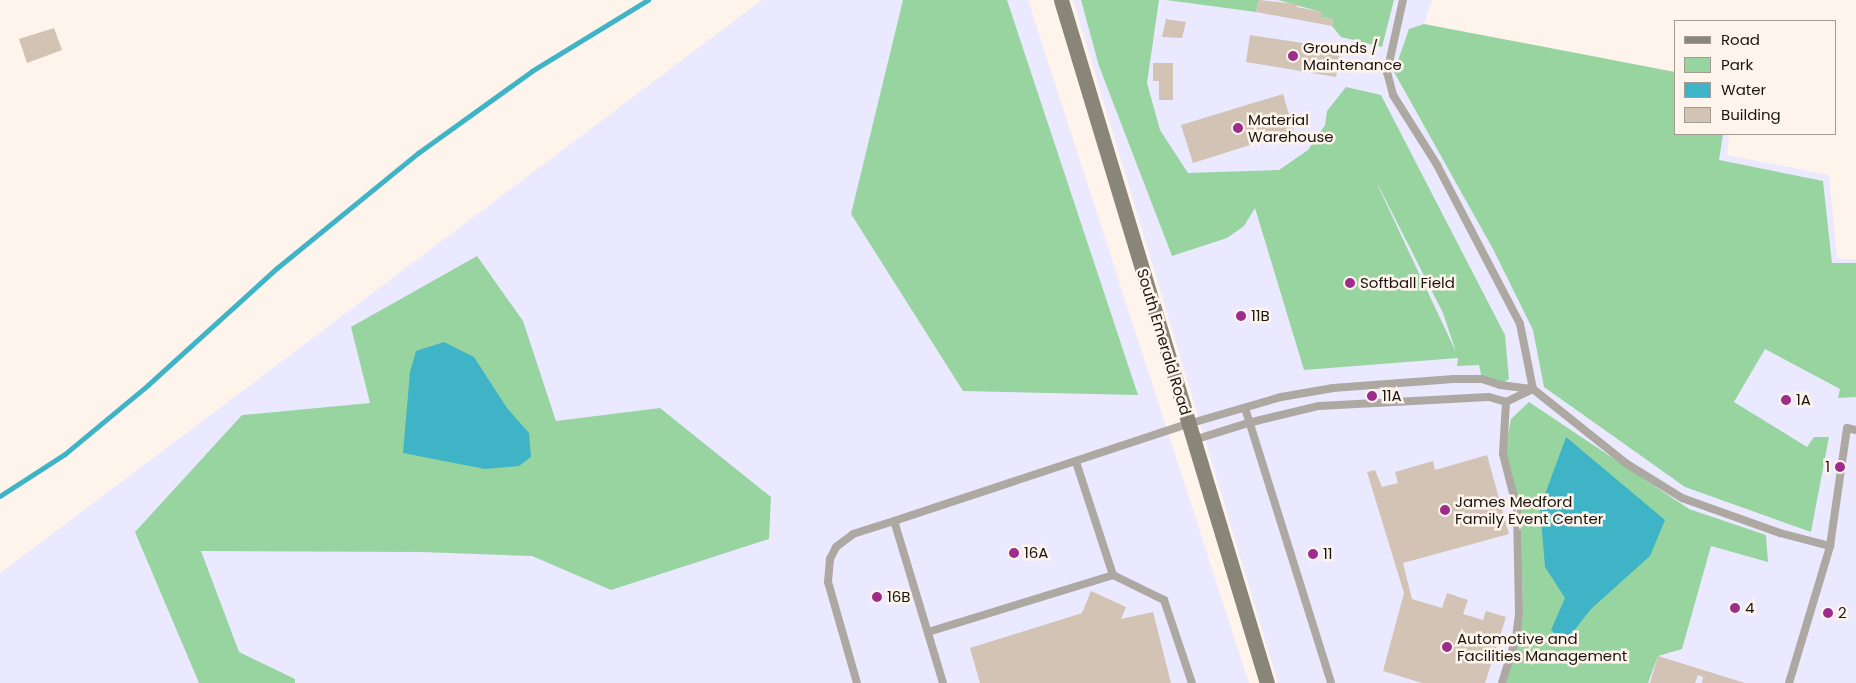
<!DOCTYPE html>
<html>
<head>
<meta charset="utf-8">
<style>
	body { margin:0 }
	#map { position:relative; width:1856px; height:683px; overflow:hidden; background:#fef4eb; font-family:Poppins,sans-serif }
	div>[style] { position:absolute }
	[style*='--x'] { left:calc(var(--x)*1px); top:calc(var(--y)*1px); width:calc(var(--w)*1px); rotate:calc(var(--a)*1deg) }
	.education>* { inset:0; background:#ebe9ff }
	.green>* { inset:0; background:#98d4a0 }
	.water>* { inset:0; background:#40b4c7 }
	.stream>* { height:4.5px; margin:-2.25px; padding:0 2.25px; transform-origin:2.25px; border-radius:2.25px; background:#40b4c7 }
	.building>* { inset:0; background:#d2c3b4 }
	.lane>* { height:8px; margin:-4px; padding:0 4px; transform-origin:4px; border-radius:4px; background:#ada9a2 }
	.secondary>* { height:15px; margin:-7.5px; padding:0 7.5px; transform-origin:7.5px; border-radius:7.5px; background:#8a8579 }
	.dots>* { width:14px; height:14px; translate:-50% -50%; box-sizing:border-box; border:2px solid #fef4eb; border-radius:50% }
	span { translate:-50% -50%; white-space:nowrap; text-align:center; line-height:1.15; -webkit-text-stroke:5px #fef4eb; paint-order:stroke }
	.poi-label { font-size:15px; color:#1a1510 }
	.left { translate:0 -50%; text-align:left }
	.right { translate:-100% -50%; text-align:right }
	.street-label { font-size:15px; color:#1a1510 }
	.legend { position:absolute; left:1674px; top:20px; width:162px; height:115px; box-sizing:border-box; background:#fef4eb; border:1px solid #a39b93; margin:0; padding:6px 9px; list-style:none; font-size:15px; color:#1a1510 }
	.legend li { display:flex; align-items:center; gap:10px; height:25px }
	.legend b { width:25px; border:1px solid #a39b93 }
</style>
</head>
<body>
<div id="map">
	<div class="education">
		<i style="clip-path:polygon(762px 0,1028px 0,1249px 683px,0 683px,0 573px)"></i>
		<i style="clip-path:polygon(1073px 0,1432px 0,1424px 24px,1675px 72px,1675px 134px,1729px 134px,1727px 155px,1829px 175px,1837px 258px,1856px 260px,1856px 683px,1278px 683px)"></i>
	</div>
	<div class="green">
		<i style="clip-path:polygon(903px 0,1007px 0,1138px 395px,963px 391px,851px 214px)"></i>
		<i style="clip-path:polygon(evenodd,1081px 0,1159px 0,1147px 83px,1160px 130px,1188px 173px,1279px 170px,1308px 150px,1325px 125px,1327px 111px,1346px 87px,1381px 95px,1505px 335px,1509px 379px,1500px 385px,1482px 379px,1479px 365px,1457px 366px,1458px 358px,1304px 370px,1255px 208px,1244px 226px,1227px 238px,1172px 256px,1099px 66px,1081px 0,1378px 185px,1443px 313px,1456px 352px,1378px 186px,1378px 185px)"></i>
		<i style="clip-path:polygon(1166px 0,1259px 0,1256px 12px)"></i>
		<i style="clip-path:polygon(1278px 0,1394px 0,1382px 47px,1341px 37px,1332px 26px,1333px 19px,1321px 17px,1321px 12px)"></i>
		<i style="clip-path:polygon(1424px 24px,1675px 72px,1675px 134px,1723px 134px,1719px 160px,1823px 181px,1832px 263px,1856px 263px,1856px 397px,1838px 398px,1840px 389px,1765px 349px,1734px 402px,1807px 447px,1814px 437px,1829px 437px,1811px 532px,1685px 487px,1544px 387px,1533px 330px,1493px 249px,1394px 72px,1409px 29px)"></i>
		<i style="clip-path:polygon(477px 256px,523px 321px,556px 421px,660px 408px,771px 497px,769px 539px,611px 590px,532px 556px,422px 552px,201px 551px,239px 652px,295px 679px,295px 683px,199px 683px,135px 532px,242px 415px,370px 403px,351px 327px)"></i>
		<i style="clip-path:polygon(1529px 402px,1689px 509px,1766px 535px,1768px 562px,1711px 546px,1682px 649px,1658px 656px,1648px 683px,1506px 683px,1523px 616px,1521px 519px,1505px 452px,1511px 419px)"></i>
	</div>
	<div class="water">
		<i style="clip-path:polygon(444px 342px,474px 357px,507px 408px,529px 433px,531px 457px,519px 466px,485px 469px,403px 453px,410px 372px,416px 351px)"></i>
		<i style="clip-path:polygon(1566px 437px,1665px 520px,1650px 556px,1591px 609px,1565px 642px,1551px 630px,1565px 598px,1545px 567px,1540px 508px)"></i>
	</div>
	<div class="stream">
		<i style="--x:0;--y:496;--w:77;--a:-32.9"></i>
		<i style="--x:65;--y:454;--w:108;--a:-39.7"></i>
		<i style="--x:148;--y:385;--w:174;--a:-42.2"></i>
		<i style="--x:277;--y:268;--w:182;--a:-39.2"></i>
		<i style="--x:418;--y:153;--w:140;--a:-35.7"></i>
		<i style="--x:532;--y:71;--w:136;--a:-31.5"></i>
	</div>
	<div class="building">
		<i style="clip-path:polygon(1259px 0,1297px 4px,1297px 7px,1322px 12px,1321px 17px,1333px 19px,1332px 26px,1256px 12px)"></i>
		<i style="clip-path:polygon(1166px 19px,1186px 22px,1182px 38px,1162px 37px)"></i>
		<i style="clip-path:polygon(54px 28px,62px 50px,27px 63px,19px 39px)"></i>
		<i style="clip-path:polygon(1250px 35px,1341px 49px,1336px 77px,1246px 62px)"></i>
		<i style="clip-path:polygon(1153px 63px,1173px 63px,1173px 100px,1159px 100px,1159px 81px,1153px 81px)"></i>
		<i style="clip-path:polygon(1283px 94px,1294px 131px,1193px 163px,1181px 125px)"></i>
		<i style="clip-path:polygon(1487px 455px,1509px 534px,1403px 563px,1412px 599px,1442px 608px,1447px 593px,1468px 600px,1463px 614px,1483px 620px,1486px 611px,1506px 617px,1485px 683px,1422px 683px,1383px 671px,1404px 593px,1367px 472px,1375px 470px,1382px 487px,1398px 483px,1395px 472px,1433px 461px,1435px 470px)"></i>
		<i style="clip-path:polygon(1091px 591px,1126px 607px,1121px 619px,1153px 612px,1171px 683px,980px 683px,970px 648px,1082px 613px)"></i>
		<i style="clip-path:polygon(1658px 656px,1745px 683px,1702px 683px,1703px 677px,1698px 675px,1695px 683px,1650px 683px)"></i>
	</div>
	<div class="lane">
		<i style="--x:1403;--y:0;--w:74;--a:102.5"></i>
		<i style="--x:1387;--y:72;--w:24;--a:75"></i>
		<i style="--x:1393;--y:95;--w:83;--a:57.8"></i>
		<i style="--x:1437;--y:165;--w:179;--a:62.4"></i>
		<i style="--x:1520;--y:324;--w:66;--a:78.7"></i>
		<i style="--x:1533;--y:389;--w:120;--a:38.6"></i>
		<i style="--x:1627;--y:464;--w:65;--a:31.7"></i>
		<i style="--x:1682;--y:498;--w:104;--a:19.7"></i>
		<i style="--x:1780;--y:533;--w:52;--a:14.6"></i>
		<i style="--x:1245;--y:408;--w:288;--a:72.6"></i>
		<i style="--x:1194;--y:440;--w:57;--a:-17.5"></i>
		<i style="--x:1248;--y:423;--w:73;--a:-13.5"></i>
		<i style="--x:1319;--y:406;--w:170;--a:-3"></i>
		<i style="--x:1489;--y:397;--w:18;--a:16"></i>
		<i style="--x:1506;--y:402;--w:30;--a:-26"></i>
		<i style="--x:1076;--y:462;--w:119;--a:71.9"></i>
		<i style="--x:1113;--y:575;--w:57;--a:26.1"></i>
		<i style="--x:1164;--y:600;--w:88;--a:71.4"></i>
		<i style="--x:928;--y:632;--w:194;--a:-17.1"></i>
		<i style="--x:857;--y:683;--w:105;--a:-106"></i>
		<i style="--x:828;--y:582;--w:23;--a:-85"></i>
		<i style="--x:830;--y:559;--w:13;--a:-63"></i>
		<i style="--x:836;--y:547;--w:21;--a:-37"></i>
		<i style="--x:853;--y:534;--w:43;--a:-17.6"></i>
		<i style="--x:943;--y:683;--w:169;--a:-106.8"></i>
		<i style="--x:894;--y:521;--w:310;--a:-18.3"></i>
		<i style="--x:1188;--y:424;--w:97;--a:-16.2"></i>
		<i style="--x:1281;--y:397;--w:53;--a:-9.8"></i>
		<i style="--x:1333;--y:388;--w:121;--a:-4.3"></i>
		<i style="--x:1454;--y:379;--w:28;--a:0"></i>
		<i style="--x:1482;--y:379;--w:19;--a:18"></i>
		<i style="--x:1500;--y:385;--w:33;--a:7"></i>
		<i style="--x:1502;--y:683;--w:47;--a:-72.7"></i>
		<i style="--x:1516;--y:638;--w:24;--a:-83"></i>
		<i style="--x:1519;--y:614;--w:105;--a:-91.1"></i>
		<i style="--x:1517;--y:509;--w:57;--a:-104.3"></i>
		<i style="--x:1503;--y:454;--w:52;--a:-86.7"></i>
		<i style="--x:1789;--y:683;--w:143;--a:-73.3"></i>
		<i style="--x:1830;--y:546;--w:119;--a:-81.8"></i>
		<i style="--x:1847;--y:428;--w:9;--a:13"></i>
	</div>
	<div class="secondary">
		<i style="--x:1061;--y:0;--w:713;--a:73.22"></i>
	</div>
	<div class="dots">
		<i style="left:1293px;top:56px;background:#9d2c8a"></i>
		<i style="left:1238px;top:128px;background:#9d2c8a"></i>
		<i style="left:1350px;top:283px;background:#9d2c8a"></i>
		<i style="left:1241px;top:316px;background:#9d2c8a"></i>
		<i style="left:1372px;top:396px;background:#9d2c8a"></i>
		<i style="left:1786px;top:400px;background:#9d2c8a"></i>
		<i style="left:1840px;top:467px;background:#9d2c8a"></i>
		<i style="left:1445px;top:510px;background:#9d2c8a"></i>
		<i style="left:1014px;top:553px;background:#9d2c8a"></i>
		<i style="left:1313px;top:554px;background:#9d2c8a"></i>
		<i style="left:877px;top:597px;background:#9d2c8a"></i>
		<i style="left:1735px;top:608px;background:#9d2c8a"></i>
		<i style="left:1828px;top:613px;background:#9d2c8a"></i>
		<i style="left:1447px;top:647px;background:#9d2c8a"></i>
	</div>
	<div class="poi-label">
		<span class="left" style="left:1303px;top:56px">Grounds /<br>Maintenance</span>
		<span class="left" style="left:1248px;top:128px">Material<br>Warehouse</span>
		<span class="left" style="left:1360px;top:283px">Softball Field</span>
		<span class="left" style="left:1251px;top:316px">11B</span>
		<span class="left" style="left:1382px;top:396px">11A</span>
		<span class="left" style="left:1796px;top:400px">1A</span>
		<span class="right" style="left:1830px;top:467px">1</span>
		<span class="left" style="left:1455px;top:510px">James Medford<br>Family Event Center</span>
		<span class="left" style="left:1024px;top:553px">16A</span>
		<span class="left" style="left:1323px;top:554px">11</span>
		<span class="left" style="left:887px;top:597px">16B</span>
		<span class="left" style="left:1745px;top:608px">4</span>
		<span class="left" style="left:1838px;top:613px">2</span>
		<span class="left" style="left:1457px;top:647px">Automotive and<br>Facilities Management</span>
	</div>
	<div class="street-label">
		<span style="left:1164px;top:342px;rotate:73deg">South Emerald Road</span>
	</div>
	<ul class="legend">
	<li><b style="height:6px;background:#8a8579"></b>Road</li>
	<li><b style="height:14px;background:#98d4a0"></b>Park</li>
	<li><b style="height:14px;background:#40b4c7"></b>Water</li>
	<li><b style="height:14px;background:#d2c3b4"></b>Building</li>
	</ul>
</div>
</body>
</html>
